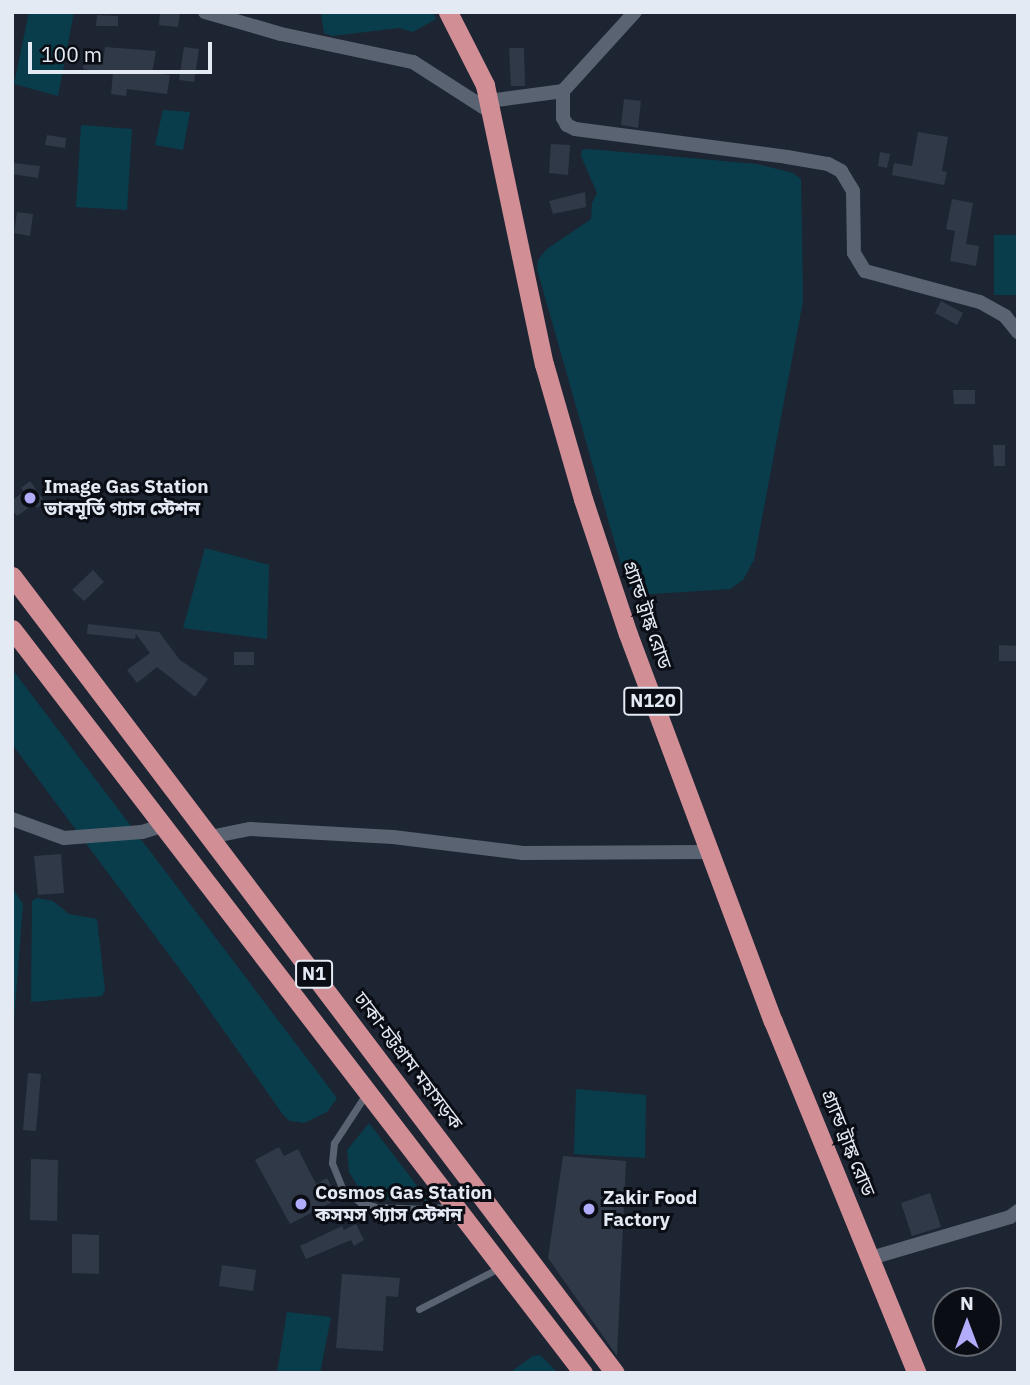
<!DOCTYPE html>
<html>
<head>
<meta charset="utf-8">
<style>
	body { margin:0 }
	#map { position:relative; width:1030px; height:1385px; overflow:hidden; background:#1d2533; font-family:"IBM Plex Sans","Noto Sans Bengali",sans-serif }
	div>[style] { position:absolute }
	[style*='--x'] { left:calc(var(--x)*1px); top:calc(var(--y)*1px); width:calc(var(--w)*1px); rotate:calc(var(--a)*1deg) }
	.water>* { inset:0; background:#093d4b }
	.building>* { inset:0; background:#2f3947 }
	.service>* { height:7px; margin:-3.5px; padding:0 3.5px; transform-origin:3.5px; border-radius:3.5px; background:#596372 }
	.minor>* { height:14px; margin:-7px; padding:0 7px; transform-origin:7px; border-radius:7px; background:#596372 }
	.trunk>* { height:19px; margin:-9.5px; padding:0 9.5px; transform-origin:9.5px; border-radius:9.5px; background:#d28e95 }
	.dots>* { width:19px; height:19px; translate:-50% -50%; box-sizing:border-box; border:4px solid #0a0e14; border-radius:50% }
	span { translate:-50% -50%; white-space:nowrap; text-align:center; line-height:1.15; -webkit-text-stroke:6px #0a0e14; paint-order:stroke }
	.shield-label span { padding:2px 5px; background:#0a0e14; border:2px solid; border-radius:5px; -webkit-text-stroke-width:0 }
	.shield-label { font-size:18px; color:#e4eaf3; font-weight:700 }
	.poi-label { font-size:19px; color:#e4eaf3; font-weight:700 }
	.left { translate:0 -50%; text-align:left }
	.street-label { font-size:19px; color:#e4eaf3 }
	.frame { position:absolute; inset:0; border:14px solid #e4eaf3; pointer-events:none }
	.north { position:absolute; left:932px; top:1287px; width:70px; height:70px; box-sizing:border-box; background:#0a0e14; border:2px solid #61666d; border-radius:50%; rotate:0deg; font-size:19px; font-weight:700; line-height:28px; text-align:center; color:#e4eaf3 }
	.north::after { content:''; display:block; margin:auto; width:24px; height:32px; background:#b1adfa; clip-path:polygon(50% 0,100% 100%,50% 72%,0 100%) }
	.scale { position:absolute; left:28px; top:42px; width:184px; height:32px; box-sizing:border-box; border:4px solid #e4eaf3; border-top:0; padding-left:9px; font-size:21px; line-height:24px; white-space:nowrap; color:#e4eaf3; -webkit-text-stroke:5px #0a0e14; paint-order:stroke }
</style>
</head>
<body>
<div id="map">
	<div class="water">
		<i style="clip-path:polygon(29px 12px,74px 12px,58px 96px,14px 84px)"></i>
		<i style="clip-path:polygon(321px 12px,433px 12px,436px 19px,413px 32px,399px 28px,332px 36px,324px 33px)"></i>
		<i style="clip-path:polygon(163px 110px,190px 112px,183px 150px,155px 145px)"></i>
		<i style="clip-path:polygon(81px 125px,132px 129px,127px 210px,76px 207px)"></i>
		<i style="clip-path:polygon(589px 149px,757px 164px,793px 173px,801px 179px,803px 301px,754px 560px,743px 580px,730px 589px,652px 594px,637px 593px,627px 586px,537px 269px,538px 260px,547px 249px,591px 219px,592px 203px,597px 193px,581px 156px,582px 150px)"></i>
		<i style="clip-path:polygon(994px 235px,1018px 235px,1018px 295px,994px 295px)"></i>
		<i style="clip-path:polygon(205px 548px,269px 565px,267px 639px,183px 628px)"></i>
		<i style="clip-path:polygon(12px 669px,337px 1098px,327px 1112px,304px 1123px,290px 1121px,284px 1116px,193px 987px,12px 744px)"></i>
		<i style="clip-path:polygon(12px 887px,23px 904px,12px 1047px)"></i>
		<i style="clip-path:polygon(37px 898px,53px 901px,69px 914px,97px 919px,105px 990px,102px 996px,31px 1002px,32px 901px)"></i>
		<i style="clip-path:polygon(576px 1089px,646px 1095px,645px 1158px,574px 1154px)"></i>
		<i style="clip-path:polygon(369px 1123px,425px 1196px,426px 1201px,384px 1199px,357px 1185px,349px 1172px,347px 1150px)"></i>
		<i style="clip-path:polygon(287px 1312px,331px 1317px,320px 1373px,277px 1373px)"></i>
		<i style="clip-path:polygon(540px 1355px,558px 1373px,509px 1373px,533px 1356px)"></i>
	</div>
	<div class="building">
		<i style="clip-path:polygon(160px 12px,180px 12px,178px 27px,159px 25px)"></i>
		<i style="clip-path:polygon(97px 15px,118px 16px,118px 26px,96px 26px)"></i>
		<i style="clip-path:polygon(105px 47px,156px 51px,152px 73px,170px 75px,167px 94px,127px 89px,126px 96px,111px 94px,113px 73px,83px 69px,84px 59px,103px 61px)"></i>
		<i style="clip-path:polygon(184px 47px,199px 49px,194px 82px,179px 80px)"></i>
		<i style="clip-path:polygon(509px 48px,524px 48px,525px 86px,511px 86px)"></i>
		<i style="clip-path:polygon(624px 99px,641px 101px,638px 128px,621px 125px)"></i>
		<i style="clip-path:polygon(918px 132px,948px 137px,942px 171px,947px 172px,944px 185px,892px 175px,894px 163px,912px 166px)"></i>
		<i style="clip-path:polygon(47px 135px,66px 138px,65px 148px,45px 145px)"></i>
		<i style="clip-path:polygon(551px 144px,570px 145px,568px 175px,549px 173px)"></i>
		<i style="clip-path:polygon(880px 152px,890px 154px,887px 168px,878px 166px)"></i>
		<i style="clip-path:polygon(14px 163px,40px 166px,38px 178px,12px 174px)"></i>
		<i style="clip-path:polygon(585px 192px,586px 207px,553px 214px,549px 201px)"></i>
		<i style="clip-path:polygon(952px 199px,973px 203px,966px 244px,979px 246px,976px 266px,950px 261px,955px 231px,946px 229px)"></i>
		<i style="clip-path:polygon(17px 212px,33px 214px,30px 236px,14px 233px)"></i>
		<i style="clip-path:polygon(941px 301px,963px 313px,957px 325px,935px 313px)"></i>
		<i style="clip-path:polygon(953px 390px,975px 390px,975px 404px,954px 404px)"></i>
		<i style="clip-path:polygon(993px 445px,1005px 445px,1005px 466px,994px 466px)"></i>
		<i style="clip-path:polygon(30px 481px,45px 502px,37px 508px,34px 504px,17px 516px,12px 510px,12px 500px,24px 492px,21px 488px)"></i>
		<i style="clip-path:polygon(93px 570px,104px 582px,84px 601px,72px 590px)"></i>
		<i style="clip-path:polygon(88px 624px,159px 632px,180px 660px,208px 679px,195px 697px,157px 667px,137px 683px,127px 670px,150px 653px,136px 634px,135px 639px,87px 634px)"></i>
		<i style="clip-path:polygon(999px 645px,1018px 646px,1018px 661px,999px 661px)"></i>
		<i style="clip-path:polygon(234px 652px,254px 652px,254px 665px,234px 665px)"></i>
		<i style="clip-path:polygon(61px 854px,64px 893px,38px 895px,34px 856px)"></i>
		<i style="clip-path:polygon(28px 1073px,41px 1074px,36px 1131px,23px 1130px)"></i>
		<i style="clip-path:polygon(279px 1147px,284px 1156px,298px 1149px,316px 1184px,327px 1178px,338px 1199px,290px 1224px,255px 1160px)"></i>
		<i style="clip-path:polygon(563px 1156px,626px 1161px,617px 1356px,548px 1258px)"></i>
		<i style="clip-path:polygon(31px 1159px,58px 1160px,57px 1221px,30px 1220px)"></i>
		<i style="clip-path:polygon(930px 1193px,941px 1227px,912px 1236px,901px 1203px)"></i>
		<i style="clip-path:polygon(356px 1224px,364px 1240px,354px 1246px,351px 1240px,306px 1259px,300px 1246px,342px 1226px,344px 1230px)"></i>
		<i style="clip-path:polygon(72px 1234px,99px 1235px,99px 1274px,72px 1273px)"></i>
		<i style="clip-path:polygon(222px 1265px,256px 1270px,253px 1291px,219px 1286px)"></i>
		<i style="clip-path:polygon(342px 1274px,400px 1278px,398px 1297px,386px 1296px,383px 1351px,336px 1348px)"></i>
	</div>
	<div class="service">
		<i style="--x:366;--y:1094;--w:59;--a:123.1"></i>
		<i style="--x:334;--y:1143;--w:20;--a:96"></i>
		<i style="--x:332;--y:1163;--w:27;--a:68"></i>
		<i style="--x:342;--y:1188;--w:24;--a:38"></i>
		<i style="--x:361;--y:1203;--w:16;--a:14"></i>
		<i style="--x:377;--y:1207;--w:48;--a:2.4"></i>
		<i style="--x:425;--y:1209;--w:28;--a:-6"></i>
		<i style="--x:419;--y:1309;--w:90;--a:-27.1"></i>
	</div>
	<div class="minor">
		<i style="--x:205;--y:12;--w:79;--a:16.1"></i>
		<i style="--x:281;--y:34;--w:135;--a:12"></i>
		<i style="--x:413;--y:62;--w:93;--a:32.7"></i>
		<i style="--x:563;--y:91;--w:27;--a:90"></i>
		<i style="--x:563;--y:118;--w:8;--a:60"></i>
		<i style="--x:567;--y:125;--w:9;--a:27"></i>
		<i style="--x:575;--y:129;--w:214;--a:7.5"></i>
		<i style="--x:787;--y:157;--w:42;--a:9.7"></i>
		<i style="--x:828;--y:164;--w:15;--a:28"></i>
		<i style="--x:841;--y:171;--w:23;--a:59"></i>
		<i style="--x:853;--y:191;--w:62;--a:89.1"></i>
		<i style="--x:854;--y:253;--w:21;--a:59"></i>
		<i style="--x:865;--y:271;--w:119;--a:15.1"></i>
		<i style="--x:980;--y:302;--w:29;--a:29"></i>
		<i style="--x:1005;--y:316;--w:21;--a:51"></i>
		<i style="--x:489;--y:101;--w:75;--a:-7.7"></i>
		<i style="--x:563;--y:91;--w:107;--a:-47.7"></i>
		<i style="--x:12;--y:819;--w:55;--a:20.1"></i>
		<i style="--x:64;--y:838;--w:78;--a:-4.4"></i>
		<i style="--x:142;--y:832;--w:24;--a:-17"></i>
		<i style="--x:210;--y:837;--w:41;--a:-11.3"></i>
		<i style="--x:250;--y:829;--w:143;--a:3.2"></i>
		<i style="--x:393;--y:837;--w:131;--a:7"></i>
		<i style="--x:523;--y:853;--w:187;--a:-0.3"></i>
		<i style="--x:871;--y:1258;--w:145;--a:-16.4"></i>
		<i style="--x:1010;--y:1217;--w:10;--a:-37"></i>
	</div>
	<div class="trunk">
		<i style="--x:448;--y:12;--w:82;--a:63.1"></i>
		<i style="--x:485;--y:85;--w:285;--a:78.1"></i>
		<i style="--x:544;--y:364;--w:141;--a:73.9"></i>
		<i style="--x:583;--y:499;--w:142;--a:71.6"></i>
		<i style="--x:628;--y:634;--w:413;--a:69.5"></i>
		<i style="--x:773;--y:1021;--w:380;--a:67.8"></i>
		<i style="--x:12;--y:576;--w:999;--a:52.89"></i>
		<i style="--x:12;--y:629;--w:938;--a:52.49"></i>
	</div>
	<div class="dots">
		<i style="left:30px;top:498px;background:#b1adfa"></i>
		<i style="left:301px;top:1204px;background:#b1adfa"></i>
		<i style="left:589px;top:1209px;background:#b1adfa"></i>
	</div>
	<div class="shield-label">
		<span style="left:653px;top:701px">N120</span>
		<span style="left:314px;top:974px">N1</span>
	</div>
	<div class="poi-label">
		<span class="left" style="left:44px;top:498px">Image Gas Station<br>ভাবমূর্তি গ্যাস স্টেশন</span>
		<span class="left" style="left:315px;top:1204px">Cosmos Gas Station<br>কসমস গ্যাস স্টেশন</span>
		<span class="left" style="left:603px;top:1209px">Zakir Food<br>Factory</span>
	</div>
	<div class="street-label">
		<span style="left:647px;top:615px;rotate:71deg">গ্র্যান্ড ট্রাঙ্ক রোড</span>
		<span style="left:408px;top:1061px;rotate:53deg">ঢাকা-চট্টগ্রাম মহাসড়ক</span>
		<span style="left:848px;top:1143px;rotate:68deg">গ্র্যান্ড ট্রাঙ্ক রোড</span>
	</div>
	<div class="frame"></div>
	<div class="north">N</div>
	<div class="scale">100 m</div>
</div>
</body>
</html>
